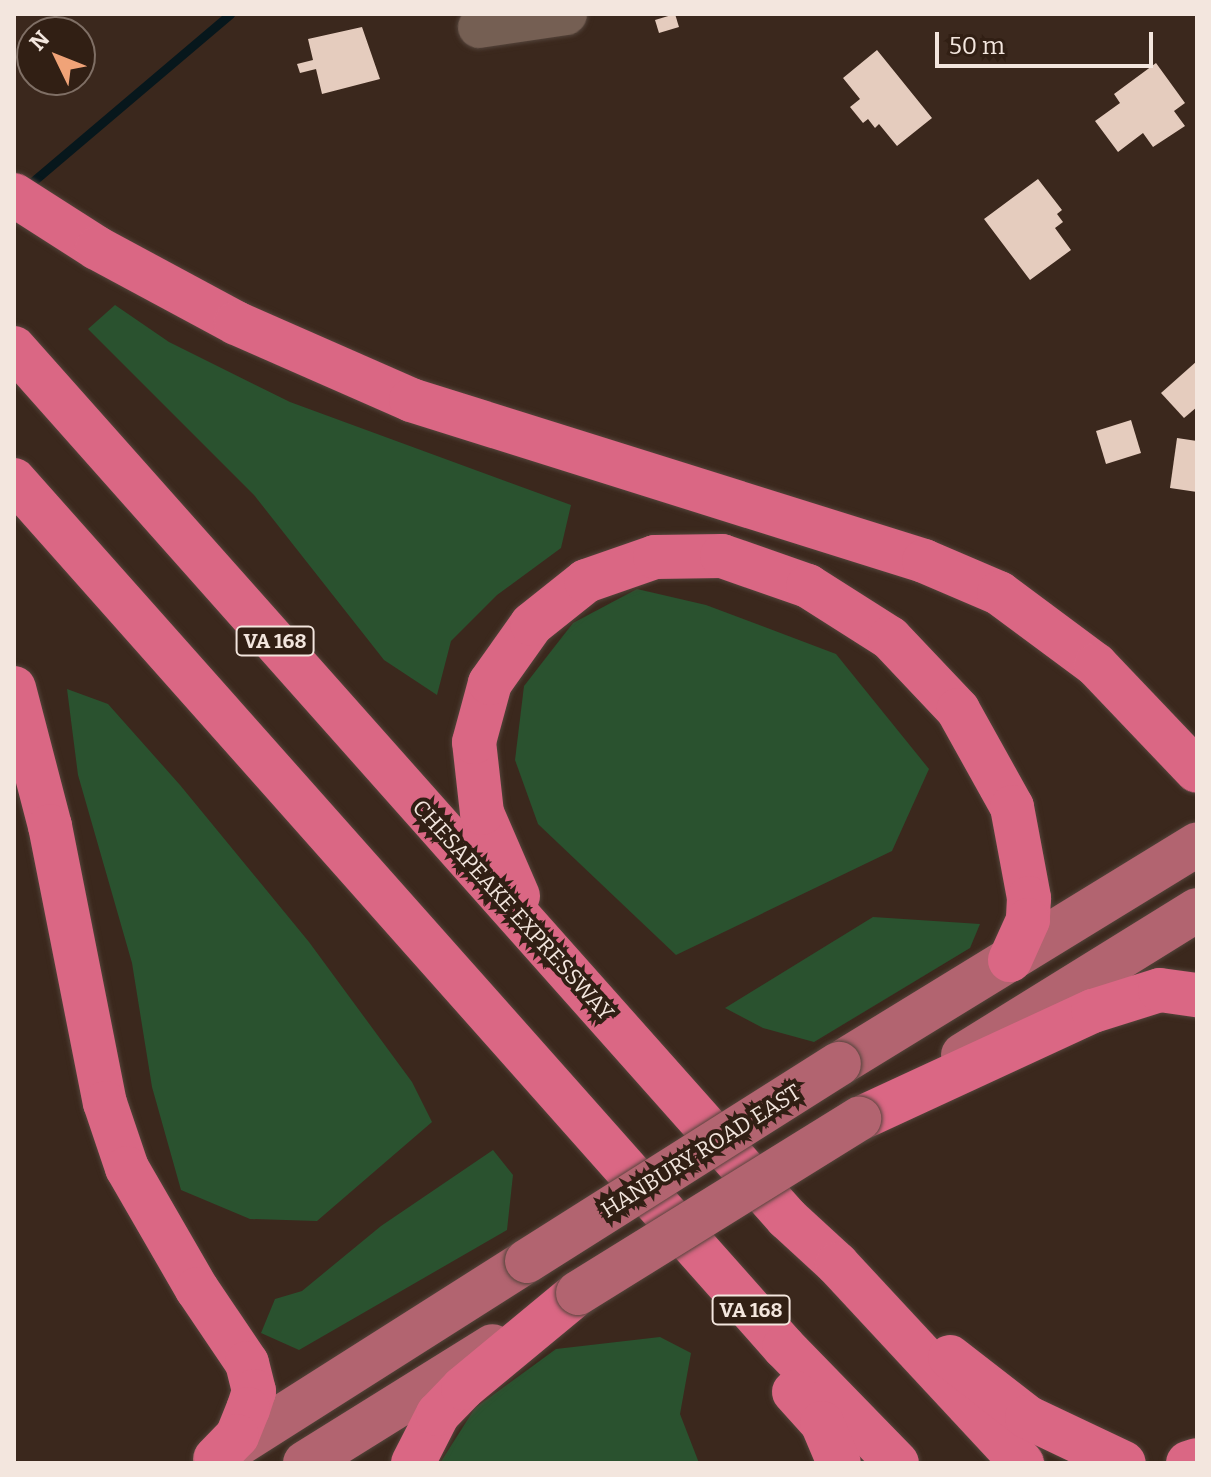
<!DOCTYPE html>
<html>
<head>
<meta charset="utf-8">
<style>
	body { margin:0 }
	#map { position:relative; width:1211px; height:1477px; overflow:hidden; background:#3b281d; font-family:Bitter,serif }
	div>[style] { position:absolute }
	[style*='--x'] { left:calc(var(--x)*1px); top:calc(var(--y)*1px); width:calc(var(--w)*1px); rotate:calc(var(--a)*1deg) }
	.green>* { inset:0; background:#2a522f }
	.stream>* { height:9px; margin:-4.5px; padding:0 4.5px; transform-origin:4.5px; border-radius:4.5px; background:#07171c }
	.building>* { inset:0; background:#e5ccbe }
	.roads { filter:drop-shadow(0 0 2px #54443b) drop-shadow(0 0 2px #54443b) }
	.minor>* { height:42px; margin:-21px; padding:0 21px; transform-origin:21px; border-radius:21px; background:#755f53 }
	.major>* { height:44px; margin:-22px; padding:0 22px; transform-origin:22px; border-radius:22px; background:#b26470 }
	.highway>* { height:44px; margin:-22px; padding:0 22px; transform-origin:22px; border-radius:22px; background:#da6784 }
	.bridges { filter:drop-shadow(0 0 2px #54443b) drop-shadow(0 0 2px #54443b) }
	.major-bridge>* { height:44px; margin:-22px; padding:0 22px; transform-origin:22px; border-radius:22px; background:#b26470 }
	span { translate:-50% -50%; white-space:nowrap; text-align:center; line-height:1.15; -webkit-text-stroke:8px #311f14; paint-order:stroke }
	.shield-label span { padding:2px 6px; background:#311f14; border:2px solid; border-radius:6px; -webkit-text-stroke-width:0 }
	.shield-label { font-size:20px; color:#f3e6de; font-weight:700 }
	.street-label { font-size:22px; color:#f3e6de }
	.frame { position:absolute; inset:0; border:16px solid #f3e6de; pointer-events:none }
	.north { position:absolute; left:16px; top:16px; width:80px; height:80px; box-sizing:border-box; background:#311f14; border:2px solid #7f6f65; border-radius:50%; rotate:313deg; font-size:22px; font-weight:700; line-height:32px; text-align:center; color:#f3e6de }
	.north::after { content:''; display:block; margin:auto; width:28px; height:36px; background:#f0a378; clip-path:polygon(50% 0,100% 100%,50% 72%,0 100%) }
	.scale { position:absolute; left:935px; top:32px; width:218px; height:36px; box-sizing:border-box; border:4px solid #f3e6de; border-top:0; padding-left:10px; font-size:24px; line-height:28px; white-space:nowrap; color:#f3e6de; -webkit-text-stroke:6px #311f14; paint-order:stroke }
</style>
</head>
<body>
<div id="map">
	<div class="green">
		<i style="clip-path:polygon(115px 305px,169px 342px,290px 402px,571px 505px,561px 548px,497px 595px,451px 641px,437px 695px,384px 660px,254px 495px,88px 329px)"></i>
		<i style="clip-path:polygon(637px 589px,706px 605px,836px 654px,929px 769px,892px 851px,676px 955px,538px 824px,515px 760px,524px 686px,573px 623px)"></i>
		<i style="clip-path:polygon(67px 689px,108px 704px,180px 785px,309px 942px,412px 1082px,432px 1122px,317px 1221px,250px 1219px,181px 1190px,152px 1087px,132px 963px,78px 775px)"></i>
		<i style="clip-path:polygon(873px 917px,980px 924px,970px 948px,814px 1042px,763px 1028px,725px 1008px)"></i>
		<i style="clip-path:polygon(493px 1150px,513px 1175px,507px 1230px,299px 1350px,261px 1333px,275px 1299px,302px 1291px,381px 1226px)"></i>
		<i style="clip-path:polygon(660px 1337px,691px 1353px,680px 1414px,699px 1463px,440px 1463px,475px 1408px,556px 1349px)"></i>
	</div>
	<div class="stream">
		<i style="--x:31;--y:183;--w:261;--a:-40.3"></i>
	</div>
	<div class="building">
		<i style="clip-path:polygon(675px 14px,679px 27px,659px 33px,655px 20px)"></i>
		<i style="clip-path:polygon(362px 27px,380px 79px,322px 94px,316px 69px,300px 73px,297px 64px,313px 60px,308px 39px)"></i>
		<i style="clip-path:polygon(877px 50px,932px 118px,897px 146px,879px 124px,875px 128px,868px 119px,863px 123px,850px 107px,860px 99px,843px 78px)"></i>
		<i style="clip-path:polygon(1156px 63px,1185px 103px,1174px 111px,1185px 126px,1153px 147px,1143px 133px,1118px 152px,1095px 121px,1120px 103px,1114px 94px)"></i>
		<i style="clip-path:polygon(1038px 179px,1062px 210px,1057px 214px,1063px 222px,1055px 228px,1071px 250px,1030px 280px,984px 219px)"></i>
		<i style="clip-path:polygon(1197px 361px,1197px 407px,1184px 418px,1161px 393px)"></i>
		<i style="clip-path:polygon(1131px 420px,1141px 453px,1106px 464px,1096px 431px)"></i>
		<i style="clip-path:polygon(1177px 438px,1197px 441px,1197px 492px,1170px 488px)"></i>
	</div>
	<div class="roads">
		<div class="minor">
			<i style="--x:479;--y:27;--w:88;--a:-8.5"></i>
		</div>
		<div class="major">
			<i style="--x:963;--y:1055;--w:275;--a:-31.8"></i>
			<i style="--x:839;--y:1064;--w:420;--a:-31.5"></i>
			<i style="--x:215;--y:1459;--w:370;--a:-32.4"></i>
			<i style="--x:305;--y:1463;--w:221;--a:-31.9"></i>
		</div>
		<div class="highway">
			<i style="--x:14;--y:195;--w:98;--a:32.6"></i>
			<i style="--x:97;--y:248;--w:158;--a:28.3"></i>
			<i style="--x:236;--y:323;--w:191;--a:23.7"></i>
			<i style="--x:411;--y:400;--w:538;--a:17.42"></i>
			<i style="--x:924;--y:561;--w:82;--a:23.1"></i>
			<i style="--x:999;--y:593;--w:121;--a:36.6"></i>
			<i style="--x:1096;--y:665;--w:146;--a:46.4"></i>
			<i style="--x:14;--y:348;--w:1164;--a:48.38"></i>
			<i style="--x:787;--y:1218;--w:68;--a:42.6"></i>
			<i style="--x:837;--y:1264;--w:272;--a:47.1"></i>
			<i style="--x:14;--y:480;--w:1160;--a:48.39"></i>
			<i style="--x:784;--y:1347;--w:162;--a:45.8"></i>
			<i style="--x:14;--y:688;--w:143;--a:75.4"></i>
			<i style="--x:50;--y:826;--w:282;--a:78.8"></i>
			<i style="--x:105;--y:1103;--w:69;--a:71.3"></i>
			<i style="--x:127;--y:1168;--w:140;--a:60"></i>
			<i style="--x:197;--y:1289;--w:89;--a:56"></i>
			<i style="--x:247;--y:1363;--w:29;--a:76"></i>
			<i style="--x:254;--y:1391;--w:19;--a:108"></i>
			<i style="--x:248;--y:1409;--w:29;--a:112"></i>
			<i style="--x:237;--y:1436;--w:30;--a:134"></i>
			<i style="--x:518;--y:896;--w:90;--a:-113.4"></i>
			<i style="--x:482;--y:813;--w:71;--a:-96.4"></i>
			<i style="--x:474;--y:742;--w:61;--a:-74.8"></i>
			<i style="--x:490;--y:683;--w:72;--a:-54.6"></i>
			<i style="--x:532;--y:624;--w:69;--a:-38.5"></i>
			<i style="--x:586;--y:581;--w:73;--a:-19.2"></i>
			<i style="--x:655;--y:557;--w:67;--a:-0.9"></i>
			<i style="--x:722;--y:556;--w:91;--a:19.2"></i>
			<i style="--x:808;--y:586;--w:97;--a:32.4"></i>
			<i style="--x:890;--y:638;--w:99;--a:46.6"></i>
			<i style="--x:958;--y:710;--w:111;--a:60.9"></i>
			<i style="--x:1012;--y:807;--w:93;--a:79.4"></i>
			<i style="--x:1029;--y:898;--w:22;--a:93"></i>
			<i style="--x:1028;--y:920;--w:44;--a:114.2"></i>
			<i style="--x:859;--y:1119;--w:258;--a:-24.8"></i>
			<i style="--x:1093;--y:1011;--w:70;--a:-17.4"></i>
			<i style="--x:1160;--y:990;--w:37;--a:8"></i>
			<i style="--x:950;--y:1357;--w:98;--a:37.9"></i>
			<i style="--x:1027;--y:1417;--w:107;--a:25.4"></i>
			<i style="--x:794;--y:1392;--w:42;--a:47.9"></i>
			<i style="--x:822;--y:1423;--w:43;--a:67"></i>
			<i style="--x:413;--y:1463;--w:55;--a:-63"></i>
			<i style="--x:438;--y:1414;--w:36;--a:-46"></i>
			<i style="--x:463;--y:1388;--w:149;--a:-39.6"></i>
			<i style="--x:1188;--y:1463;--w:9;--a:-18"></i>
		</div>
	</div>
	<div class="bridges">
		<div class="major-bridge">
			<i style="--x:527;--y:1261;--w:369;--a:-32.3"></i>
			<i style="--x:578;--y:1293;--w:331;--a:-31.8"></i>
		</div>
	</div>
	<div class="shield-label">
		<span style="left:275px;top:641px">VA 168</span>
		<span style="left:751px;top:1310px">VA 168</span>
	</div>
	<div class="street-label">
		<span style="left:513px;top:910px;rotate:48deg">CHESAPEAKE EXPRESSWAY</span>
		<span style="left:701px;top:1151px;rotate:-32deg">HANBURY ROAD EAST</span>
	</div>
	<div class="frame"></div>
	<div class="north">N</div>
	<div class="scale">50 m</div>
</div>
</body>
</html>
